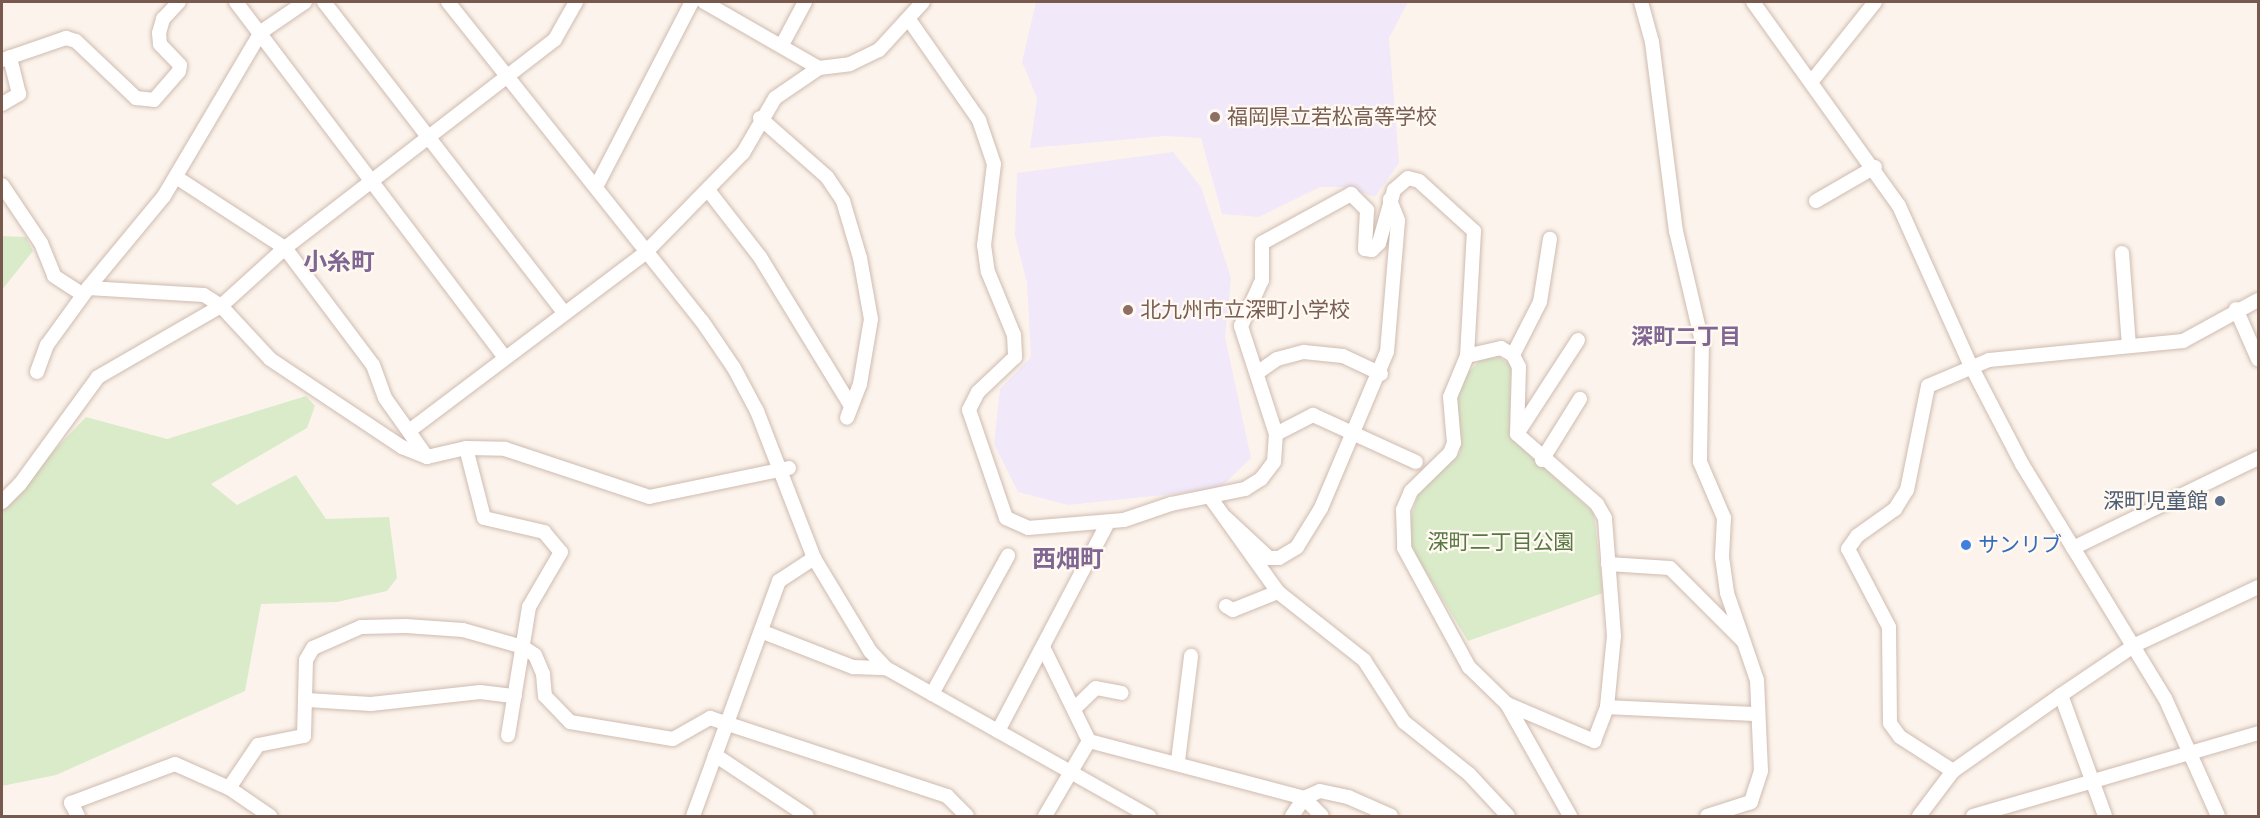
<!DOCTYPE html>
<html>
<head>
<meta charset="utf-8">
<style>
	body { margin:0 }
	#map { position:relative; width:2260px; height:818px; overflow:hidden; background:#fcf4ec; font-family:Helvetica,"Noto Sans JP",sans-serif }
	div>[style] { position:absolute }
	[style*='--x'] { left:calc(var(--x)*1px); top:calc(var(--y)*1px); width:calc(var(--w)*1px); rotate:calc(var(--a)*1deg) }
	.education>* { inset:0; background:#f1e8f9 }
	.green>* { inset:0; background:#daebc9 }
	.roads { filter:drop-shadow(0 0 2px #cfbbb0) drop-shadow(0 0 2px #cfbbb0) }
	.minor>* { height:14px; margin:-7px; padding:0 7px; transform-origin:7px; border-radius:7px; background:#fff }
	.dots>* { width:16px; height:16px; translate:-50% -50%; box-sizing:border-box; border:3px solid #fff9f2; border-radius:50% }
	span { translate:-50% -50%; white-space:nowrap; text-align:center; line-height:1.15; -webkit-text-stroke:4.5px #fff9f2; paint-order:stroke }
	.education-label { font-size:21px; color:#785e54 }
	.left { translate:0 -50%; text-align:left }
	.service-label { font-size:21px; color:#4e5e75 }
	.right { translate:-100% -50%; text-align:right }
	.park-label { font-size:21px; color:#577842 }
	.shop-label { font-size:21px; color:#366cbe }
	.neighbourhood-label { font-size:22px; color:#806693; font-weight:700 }
	.quarter-label { font-size:24px; color:#806693; font-weight:700 }
	.frame { position:absolute; inset:0; border:3px solid #78594e; pointer-events:none }
</style>
</head>
<body>
<div id="map">
	<div class="education">
		<i style="clip-path:polygon(1036px 2px,1408px 2px,1389px 38px,1399px 163px,1375px 197px,1345px 187px,1320px 187px,1259px 217px,1222px 214px,1201px 138px,1165px 136px,1030px 148px,1037px 98px,1022px 62px)"></i>
		<i style="clip-path:polygon(1173px 152px,1201px 187px,1231px 278px,1225px 337px,1251px 458px,1219px 489px,1068px 505px,1018px 492px,994px 444px,1000px 389px,1031px 357px,1027px 283px,1015px 236px,1017px 173px)"></i>
	</div>
	<div class="green">
		<i style="clip-path:polygon(2px 236px,26px 237px,33px 251px,2px 290px)"></i>
		<i style="clip-path:polygon(1497px 356px,1511px 365px,1510px 437px,1594px 513px,1603px 593px,1468px 641px,1410px 546px,1409px 524px,1418px 495px,1460px 453px,1457px 394px,1467px 374px,1479px 361px)"></i>
		<i style="clip-path:polygon(306px 396px,315px 406px,307px 428px,211px 484px,237px 505px,296px 475px,326px 519px,389px 517px,397px 578px,387px 591px,337px 602px,261px 604px,245px 691px,56px 775px,2px 786px,2px 505px,86px 417px,167px 439px)"></i>
	</div>
	<div class="roads">
		<div class="minor">
			<i style="--x:236;--y:2;--w:446;--a:52.9"></i>
			<i style="--x:305;--y:2;--w:53;--a:145.7"></i>
			<i style="--x:261;--y:32;--w:191;--a:120.6"></i>
			<i style="--x:164;--y:196;--w:119;--a:129.6"></i>
			<i style="--x:88;--y:288;--w:116;--a:3.5"></i>
			<i style="--x:204;--y:295;--w:20;--a:33"></i>
			<i style="--x:221;--y:306;--w:72;--a:47.2"></i>
			<i style="--x:270;--y:359;--w:159;--a:33.7"></i>
			<i style="--x:402;--y:447;--w:27;--a:22"></i>
			<i style="--x:427;--y:457;--w:40;--a:-13"></i>
			<i style="--x:466;--y:448;--w:39;--a:1"></i>
			<i style="--x:505;--y:449;--w:152;--a:18.4"></i>
			<i style="--x:649;--y:497;--w:143;--a:-11.7"></i>
			<i style="--x:324;--y:2;--w:393;--a:52.3"></i>
			<i style="--x:448;--y:2;--w:408;--a:51.5"></i>
			<i style="--x:702;--y:321;--w:57;--a:55.8"></i>
			<i style="--x:734;--y:368;--w:49;--a:61.9"></i>
			<i style="--x:757;--y:411;--w:158;--a:68.8"></i>
			<i style="--x:814;--y:558;--w:109;--a:58.9"></i>
			<i style="--x:870;--y:651;--w:23;--a:47"></i>
			<i style="--x:886;--y:668;--w:302;--a:29.4"></i>
			<i style="--x:704;--y:2;--w:133;--a:29.9"></i>
			<i style="--x:1641;--y:2;--w:41;--a:74.6"></i>
			<i style="--x:1652;--y:42;--w:191;--a:82.8"></i>
			<i style="--x:1676;--y:231;--w:114;--a:76.8"></i>
			<i style="--x:1702;--y:342;--w:120;--a:91"></i>
			<i style="--x:1700;--y:462;--w:61;--a:66.8"></i>
			<i style="--x:1724;--y:518;--w:39;--a:93"></i>
			<i style="--x:1722;--y:557;--w:36;--a:82"></i>
			<i style="--x:1727;--y:593;--w:92;--a:71"></i>
			<i style="--x:1757;--y:680;--w:91;--a:87.5"></i>
			<i style="--x:1761;--y:771;--w:33;--a:108"></i>
			<i style="--x:1751;--y:802;--w:46;--a:162.3"></i>
			<i style="--x:1753;--y:2;--w:251;--a:54.4"></i>
			<i style="--x:1899;--y:206;--w:175;--a:65.8"></i>
			<i style="--x:1971;--y:366;--w:110;--a:62.5"></i>
			<i style="--x:2022;--y:464;--w:274;--a:58.6"></i>
			<i style="--x:2165;--y:698;--w:129;--a:65.8"></i>
			<i style="--x:910;--y:21;--w:121;--a:55.1"></i>
			<i style="--x:979;--y:120;--w:46;--a:71.2"></i>
			<i style="--x:994;--y:164;--w:82;--a:97"></i>
			<i style="--x:984;--y:245;--w:27;--a:82"></i>
			<i style="--x:988;--y:272;--w:68;--a:67.6"></i>
			<i style="--x:1014;--y:335;--w:22;--a:87"></i>
			<i style="--x:1015;--y:357;--w:51;--a:136.6"></i>
			<i style="--x:978;--y:392;--w:20;--a:117"></i>
			<i style="--x:969;--y:410;--w:114;--a:71.1"></i>
			<i style="--x:1006;--y:518;--w:24;--a:24"></i>
			<i style="--x:1028;--y:528;--w:96;--a:-4.8"></i>
			<i style="--x:1124;--y:520;--w:50;--a:-18.8"></i>
			<i style="--x:1171;--y:504;--w:76;--a:-11.5"></i>
			<i style="--x:1245;--y:489;--w:19;--a:-32"></i>
			<i style="--x:1261;--y:479;--w:21;--a:-53"></i>
			<i style="--x:1274;--y:462;--w:28;--a:-86"></i>
			<i style="--x:1276;--y:434;--w:114;--a:-108"></i>
			<i style="--x:1241;--y:326;--w:51;--a:-65.5"></i>
			<i style="--x:1262;--y:280;--w:37;--a:-90"></i>
			<i style="--x:1262;--y:243;--w:102;--a:-28.8"></i>
			<i style="--x:1351;--y:194;--w:23;--a:45"></i>
			<i style="--x:1367;--y:210;--w:39;--a:93"></i>
			<i style="--x:1365;--y:249;--w:7;--a:8"></i>
			<i style="--x:1372;--y:250;--w:10;--a:-45"></i>
			<i style="--x:1379;--y:243;--w:55;--a:-74.2"></i>
			<i style="--x:1394;--y:190;--w:18;--a:-41"></i>
			<i style="--x:1408;--y:178;--w:11;--a:15"></i>
			<i style="--x:1419;--y:181;--w:74;--a:42.3"></i>
			<i style="--x:1474;--y:231;--w:125;--a:93.2"></i>
			<i style="--x:1467;--y:356;--w:44;--a:112.5"></i>
			<i style="--x:1450;--y:397;--w:46;--a:85"></i>
			<i style="--x:1454;--y:443;--w:11;--a:112"></i>
			<i style="--x:1450;--y:453;--w:54;--a:135.7"></i>
			<i style="--x:1411;--y:491;--w:21;--a:113"></i>
			<i style="--x:1403;--y:510;--w:38;--a:88"></i>
			<i style="--x:1404;--y:548;--w:136;--a:61.4"></i>
			<i style="--x:1469;--y:667;--w:53;--a:44.2"></i>
			<i style="--x:1507;--y:704;--w:95;--a:23"></i>
			<i style="--x:1594;--y:741;--w:36;--a:-69"></i>
			<i style="--x:1607;--y:707;--w:71;--a:-84.4"></i>
			<i style="--x:1614;--y:636;--w:118;--a:-94.4"></i>
			<i style="--x:1605;--y:518;--w:16;--a:-120"></i>
			<i style="--x:1597;--y:504;--w:106;--a:-138.8"></i>
			<i style="--x:1517;--y:434;--w:67;--a:-88.3"></i>
			<i style="--x:1519;--y:367;--w:13;--a:-117"></i>
			<i style="--x:1513;--y:355;--w:14;--a:-150"></i>
			<i style="--x:1501;--y:348;--w:35;--a:167"></i>
			<i style="--x:783;--y:43;--w:47;--a:-61.8"></i>
			<i style="--x:2;--y:60;--w:68;--a:-19"></i>
			<i style="--x:66;--y:38;--w:10;--a:17"></i>
			<i style="--x:76;--y:41;--w:83;--a:43.5"></i>
			<i style="--x:136;--y:98;--w:18;--a:6"></i>
			<i style="--x:154;--y:100;--w:38;--a:-49"></i>
			<i style="--x:179;--y:71;--w:6;--a:-81"></i>
			<i style="--x:180;--y:65;--w:29;--a:-134"></i>
			<i style="--x:160;--y:44;--w:11;--a:-95"></i>
			<i style="--x:159;--y:33;--w:15;--a:-74"></i>
			<i style="--x:163;--y:19;--w:23;--a:-47"></i>
			<i style="--x:1812;--y:81;--w:101;--a:-51.4"></i>
			<i style="--x:2;--y:104;--w:20;--a:-30"></i>
			<i style="--x:19;--y:94;--w:38;--a:-104"></i>
			<i style="--x:760;--y:118;--w:89;--a:41.4"></i>
			<i style="--x:827;--y:177;--w:29;--a:56"></i>
			<i style="--x:843;--y:201;--w:59;--a:73.4"></i>
			<i style="--x:860;--y:258;--w:62;--a:79.8"></i>
			<i style="--x:871;--y:319;--w:66;--a:99.6"></i>
			<i style="--x:860;--y:384;--w:36;--a:111"></i>
			<i style="--x:176;--y:177;--w:130;--a:33.1"></i>
			<i style="--x:285;--y:248;--w:146;--a:53.1"></i>
			<i style="--x:373;--y:365;--w:35;--a:70"></i>
			<i style="--x:385;--y:398;--w:72;--a:54.6"></i>
			<i style="--x:2;--y:185;--w:70;--a:56.1"></i>
			<i style="--x:41;--y:243;--w:35;--a:68"></i>
			<i style="--x:54;--y:276;--w:33;--a:33"></i>
			<i style="--x:596;--y:187;--w:208;--a:-62.6"></i>
			<i style="--x:708;--y:190;--w:85;--a:52.2"></i>
			<i style="--x:760;--y:257;--w:175;--a:58.6"></i>
			<i style="--x:1816;--y:201;--w:68;--a:-30"></i>
			<i style="--x:2122;--y:253;--w:93;--a:85.7"></i>
			<i style="--x:2236;--y:309;--w:55;--a:66.3"></i>
			<i style="--x:1513;--y:355;--w:59;--a:-63"></i>
			<i style="--x:1540;--y:302;--w:64;--a:-81"></i>
			<i style="--x:37;--y:372;--w:29;--a:-70"></i>
			<i style="--x:47;--y:345;--w:68;--a:-54"></i>
			<i style="--x:1257;--y:373;--w:24;--a:-35"></i>
			<i style="--x:1277;--y:359;--w:28;--a:-15"></i>
			<i style="--x:1304;--y:352;--w:39;--a:6"></i>
			<i style="--x:1343;--y:356;--w:42;--a:25.3"></i>
			<i style="--x:409;--y:431;--w:296;--a:-37"></i>
			<i style="--x:645;--y:253;--w:140;--a:-45.6"></i>
			<i style="--x:743;--y:153;--w:64;--a:-59.8"></i>
			<i style="--x:775;--y:98;--w:53;--a:-34.3"></i>
			<i style="--x:819;--y:68;--w:31;--a:-7"></i>
			<i style="--x:850;--y:64;--w:32;--a:-26"></i>
			<i style="--x:879;--y:50;--w:65;--a:-47.5"></i>
			<i style="--x:1276;--y:434;--w:42;--a:-27.2"></i>
			<i style="--x:1313;--y:415;--w:113;--a:24.5"></i>
			<i style="--x:1517;--y:434;--w:112;--a:-57"></i>
			<i style="--x:466;--y:448;--w:72;--a:75.6"></i>
			<i style="--x:484;--y:518;--w:62;--a:13.1"></i>
			<i style="--x:544;--y:532;--w:26;--a:50"></i>
			<i style="--x:561;--y:552;--w:64;--a:120.2"></i>
			<i style="--x:529;--y:607;--w:130;--a:99.3"></i>
			<i style="--x:1542;--y:460;--w:72;--a:-58.1"></i>
			<i style="--x:1210;--y:497;--w:117;--a:54.4"></i>
			<i style="--x:1278;--y:592;--w:110;--a:38.3"></i>
			<i style="--x:1364;--y:660;--w:74;--a:57.2"></i>
			<i style="--x:1404;--y:722;--w:83;--a:38.7"></i>
			<i style="--x:1469;--y:774;--w:57;--a:47.1"></i>
			<i style="--x:2;--y:502;--w:25;--a:-45"></i>
			<i style="--x:20;--y:484;--w:132;--a:-53.9"></i>
			<i style="--x:98;--y:377;--w:142;--a:-30"></i>
			<i style="--x:221;--y:306;--w:86;--a:-42.2"></i>
			<i style="--x:285;--y:248;--w:341;--a:-37.7"></i>
			<i style="--x:555;--y:39;--w:43;--a:-60.4"></i>
			<i style="--x:1225;--y:517;--w:60;--a:43"></i>
			<i style="--x:1269;--y:558;--w:10;--a:0"></i>
			<i style="--x:1279;--y:558;--w:21;--a:-31"></i>
			<i style="--x:1297;--y:547;--w:46;--a:-58.4"></i>
			<i style="--x:1321;--y:508;--w:169;--a:-67.1"></i>
			<i style="--x:1387;--y:352;--w:132;--a:-85.2"></i>
			<i style="--x:1398;--y:220;--w:22;--a:-112"></i>
			<i style="--x:2073;--y:548;--w:206;--a:-25.9"></i>
			<i style="--x:1608;--y:564;--w:62;--a:3.7"></i>
			<i style="--x:1670;--y:568;--w:103;--a:45"></i>
			<i style="--x:1226;--y:606;--w:8;--a:30"></i>
			<i style="--x:1233;--y:610;--w:48;--a:-21.8"></i>
			<i style="--x:763;--y:632;--w:97;--a:21.3"></i>
			<i style="--x:853;--y:667;--w:33;--a:2"></i>
			<i style="--x:1044;--y:649;--w:102;--a:63.9"></i>
			<i style="--x:932;--y:694;--w:158;--a:-61.2"></i>
			<i style="--x:2061;--y:695;--w:129;--a:70"></i>
			<i style="--x:307;--y:700;--w:64;--a:3.6"></i>
			<i style="--x:371;--y:704;--w:110;--a:-6.3"></i>
			<i style="--x:480;--y:692;--w:35;--a:7"></i>
			<i style="--x:1507;--y:704;--w:129;--a:60.6"></i>
			<i style="--x:1607;--y:707;--w:151;--a:2.7"></i>
			<i style="--x:1074;--y:709;--w:30;--a:-44"></i>
			<i style="--x:1096;--y:688;--w:26;--a:11"></i>
			<i style="--x:998;--y:731;--w:236;--a:-62.2"></i>
			<i style="--x:1089;--y:741;--w:222;--a:14.8"></i>
			<i style="--x:1304;--y:798;--w:25;--a:45"></i>
			<i style="--x:715;--y:755;--w:110;--a:33.5"></i>
			<i style="--x:1178;--y:761;--w:106;--a:-82.9"></i>
			<i style="--x:1953;--y:771;--w:63;--a:-147.3"></i>
			<i style="--x:1900;--y:737;--w:17;--a:-126"></i>
			<i style="--x:1890;--y:723;--w:96;--a:-90.6"></i>
			<i style="--x:1889;--y:627;--w:88;--a:-117.7"></i>
			<i style="--x:1848;--y:549;--w:16;--a:-55"></i>
			<i style="--x:1857;--y:536;--w:47;--a:-35.4"></i>
			<i style="--x:1895;--y:509;--w:22;--a:-58"></i>
			<i style="--x:1907;--y:490;--w:106;--a:-78.6"></i>
			<i style="--x:1928;--y:386;--w:66;--a:-23.1"></i>
			<i style="--x:1989;--y:360;--w:195;--a:-5.6"></i>
			<i style="--x:2183;--y:341;--w:85;--a:-28.7"></i>
			<i style="--x:229;--y:788;--w:52;--a:-56"></i>
			<i style="--x:258;--y:745;--w:47;--a:-11.1"></i>
			<i style="--x:304;--y:736;--w:76;--a:-88.5"></i>
			<i style="--x:306;--y:660;--w:14;--a:-60"></i>
			<i style="--x:313;--y:648;--w:52;--a:-23.6"></i>
			<i style="--x:361;--y:627;--w:45;--a:-1.3"></i>
			<i style="--x:406;--y:626;--w:57;--a:4"></i>
			<i style="--x:463;--y:630;--w:62;--a:15.8"></i>
			<i style="--x:523;--y:647;--w:14;--a:34"></i>
			<i style="--x:535;--y:655;--w:21;--a:67"></i>
			<i style="--x:543;--y:674;--w:22;--a:85"></i>
			<i style="--x:545;--y:696;--w:36;--a:46"></i>
			<i style="--x:570;--y:722;--w:104;--a:9.4"></i>
			<i style="--x:673;--y:739;--w:43;--a:-29.6"></i>
			<i style="--x:710;--y:718;--w:250;--a:18.2"></i>
			<i style="--x:947;--y:796;--w:28;--a:45"></i>
			<i style="--x:78;--y:816;--w:15;--a:-118"></i>
			<i style="--x:71;--y:803;--w:111;--a:-20.6"></i>
			<i style="--x:175;--y:764;--w:59;--a:24"></i>
			<i style="--x:229;--y:788;--w:50;--a:34.3"></i>
			<i style="--x:693;--y:816;--w:250;--a:-69.9"></i>
			<i style="--x:779;--y:581;--w:42;--a:-33.3"></i>
			<i style="--x:1045;--y:816;--w:87;--a:-59.6"></i>
			<i style="--x:1292;--y:816;--w:22;--a:-56"></i>
			<i style="--x:1304;--y:798;--w:17;--a:-24"></i>
			<i style="--x:1320;--y:791;--w:29;--a:12"></i>
			<i style="--x:1348;--y:797;--w:47;--a:23.8"></i>
			<i style="--x:1919;--y:816;--w:56;--a:-52.9"></i>
			<i style="--x:1953;--y:771;--w:132;--a:-35.1"></i>
			<i style="--x:2061;--y:695;--w:89;--a:-34"></i>
			<i style="--x:2135;--y:645;--w:136;--a:-25.2"></i>
			<i style="--x:1973;--y:816;--w:297;--a:-16.2"></i>
		</div>
	</div>
	<div class="dots">
		<i style="left:1215px;top:117px;background:#8d6e63"></i>
		<i style="left:1128px;top:310px;background:#8d6e63"></i>
		<i style="left:2220px;top:501px;background:#5c6f8a"></i>
		<i style="left:1966px;top:545px;background:#3f7fe0"></i>
	</div>
	<div class="education-label">
		<span class="left" style="left:1227px;top:117px">福岡県立若松高等学校</span>
		<span class="left" style="left:1140px;top:310px">北九州市立深町小学校</span>
	</div>
	<div class="service-label">
		<span class="right" style="left:2208px;top:501px">深町児童館</span>
	</div>
	<div class="park-label">
		<span style="left:1501px;top:542px">深町二丁目公園</span>
	</div>
	<div class="shop-label">
		<span class="left" style="left:1978px;top:545px">サンリブ</span>
	</div>
	<div class="neighbourhood-label">
		<span style="left:1686px;top:337px">深町二丁目</span>
	</div>
	<div class="quarter-label">
		<span style="left:339px;top:262px">小糸町</span>
		<span style="left:1068px;top:559px">西畑町</span>
	</div>
	<div class="frame"></div>
</div>
</body>
</html>
